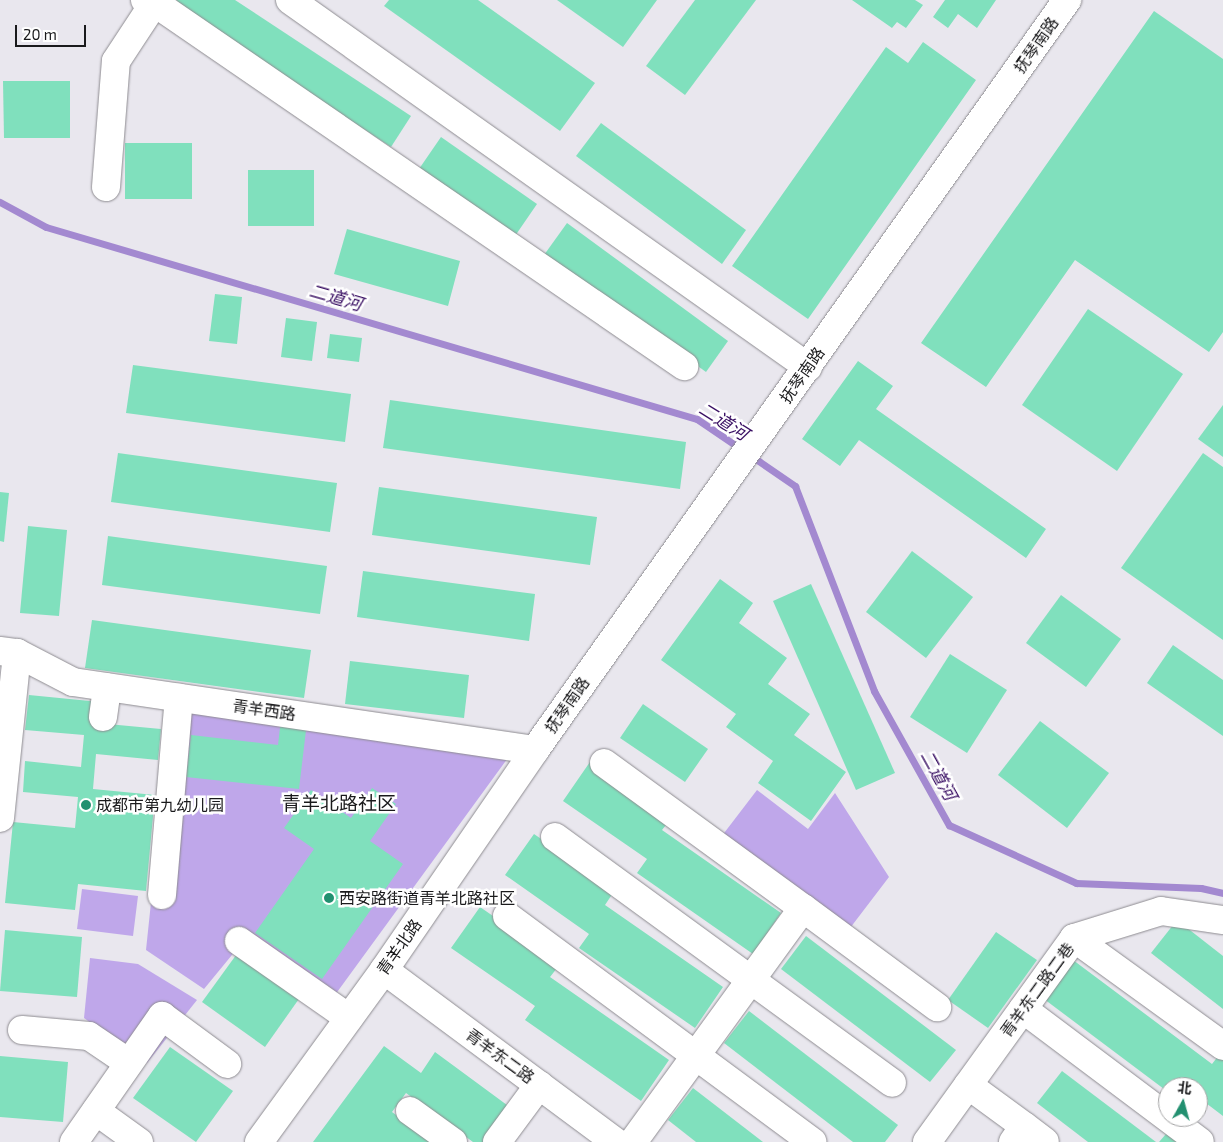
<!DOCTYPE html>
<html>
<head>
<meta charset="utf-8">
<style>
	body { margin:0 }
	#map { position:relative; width:1223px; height:1142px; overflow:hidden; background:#e9e7ee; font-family:"Exo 2","Noto Sans SC",sans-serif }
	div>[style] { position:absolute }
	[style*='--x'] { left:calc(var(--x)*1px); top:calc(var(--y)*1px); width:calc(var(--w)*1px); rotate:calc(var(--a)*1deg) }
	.green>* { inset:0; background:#bfa7ea }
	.stream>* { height:7px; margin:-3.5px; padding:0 3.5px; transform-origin:3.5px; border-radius:3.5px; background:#a389d0 }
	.building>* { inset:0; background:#80e0bd }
	.roads { filter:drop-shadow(0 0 1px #8e8c91) drop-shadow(0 0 1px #8e8c91) }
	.minor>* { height:28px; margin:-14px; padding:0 14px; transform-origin:14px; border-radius:14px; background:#fff }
	.dots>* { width:14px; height:14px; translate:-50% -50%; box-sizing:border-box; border:2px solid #fff; border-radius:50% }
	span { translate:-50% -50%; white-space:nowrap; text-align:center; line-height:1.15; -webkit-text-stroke:5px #fff; paint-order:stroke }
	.street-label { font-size:16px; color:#1a1a1c }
	.poi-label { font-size:16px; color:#1a1a1c }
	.left { translate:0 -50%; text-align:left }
	.water-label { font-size:18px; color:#390f63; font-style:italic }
	.quarter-label { font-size:19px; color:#1a1a1c }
	.north { position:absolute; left:1158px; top:1077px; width:50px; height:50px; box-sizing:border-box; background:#fff; border:1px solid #a3a3a4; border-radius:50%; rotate:7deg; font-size:14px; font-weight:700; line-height:20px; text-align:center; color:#1a1a1c }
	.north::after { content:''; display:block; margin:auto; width:18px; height:22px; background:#229070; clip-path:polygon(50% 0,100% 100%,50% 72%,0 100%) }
	.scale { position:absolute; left:15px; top:25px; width:71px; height:22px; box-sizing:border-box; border:2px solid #1a1a1c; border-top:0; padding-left:6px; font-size:15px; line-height:18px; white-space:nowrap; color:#1a1a1c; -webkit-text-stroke:4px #fff; paint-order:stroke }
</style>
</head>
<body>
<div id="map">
	<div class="green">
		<i style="clip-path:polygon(172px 703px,513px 751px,335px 995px,250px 933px,204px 989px,146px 950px)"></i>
		<i style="clip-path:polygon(757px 790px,808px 829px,835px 793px,889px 877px,844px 936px,718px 841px)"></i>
		<i style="clip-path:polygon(82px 889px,138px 896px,133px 936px,77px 929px)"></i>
		<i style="clip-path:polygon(90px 958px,138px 964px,197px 1000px,147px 1063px,84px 1018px)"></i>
	</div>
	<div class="stream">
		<i style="--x:0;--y:202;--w:52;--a:28.5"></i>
		<i style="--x:46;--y:227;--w:679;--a:16.43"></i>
		<i style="--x:697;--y:419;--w:53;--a:34.3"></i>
		<i style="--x:750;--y:455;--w:55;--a:34.6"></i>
		<i style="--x:795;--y:486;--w:220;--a:68.9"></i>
		<i style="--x:874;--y:691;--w:154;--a:60.8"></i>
		<i style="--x:949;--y:825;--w:140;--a:24.5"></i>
		<i style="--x:1076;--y:883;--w:125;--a:2.3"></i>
		<i style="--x:1201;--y:888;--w:23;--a:13"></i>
	</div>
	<div class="building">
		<i style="clip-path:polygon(177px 0,235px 0,411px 116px,391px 147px,174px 5px)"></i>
		<i style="clip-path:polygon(389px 0,478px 0,595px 83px,560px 131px,384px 6px)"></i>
		<i style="clip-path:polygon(557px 0,657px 0,623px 47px)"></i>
		<i style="clip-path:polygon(695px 0,756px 0,685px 95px,646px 66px)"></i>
		<i style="clip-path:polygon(852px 0,915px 0,923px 5px,906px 28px,897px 22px,892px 28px)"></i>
		<i style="clip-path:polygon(945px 0,996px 0,977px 28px,958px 14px,948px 28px,933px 17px)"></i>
		<i style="clip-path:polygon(1154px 11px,1223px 59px,1223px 332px,1209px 352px,1075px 260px,986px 387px,921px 343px)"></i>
		<i style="clip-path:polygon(923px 42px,976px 80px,808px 319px,732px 266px,886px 47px,908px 63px)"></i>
		<i style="clip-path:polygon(3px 81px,70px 81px,70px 138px,4px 138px)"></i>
		<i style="clip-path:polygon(601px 123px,746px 230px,722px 264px,576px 156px)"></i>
		<i style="clip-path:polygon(441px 137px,537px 204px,515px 236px,419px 169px)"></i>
		<i style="clip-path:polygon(125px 143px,192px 143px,192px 199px,125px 199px)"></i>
		<i style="clip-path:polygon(248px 170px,314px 170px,314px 226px,248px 226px)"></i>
		<i style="clip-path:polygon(567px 223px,728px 341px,706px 372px,544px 255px)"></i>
		<i style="clip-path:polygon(347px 229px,460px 261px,448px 306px,334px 274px)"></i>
		<i style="clip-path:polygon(215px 294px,242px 297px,237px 344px,209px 341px)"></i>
		<i style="clip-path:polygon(1088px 309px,1183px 374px,1117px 471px,1022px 405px)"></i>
		<i style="clip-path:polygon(286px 318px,317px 322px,312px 361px,281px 357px)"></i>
		<i style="clip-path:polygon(330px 334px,362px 338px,359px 362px,327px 358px)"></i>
		<i style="clip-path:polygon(858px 361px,893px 386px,876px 409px,1046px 529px,1026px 558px,859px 440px,840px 466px,802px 439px)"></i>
		<i style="clip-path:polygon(133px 365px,351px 394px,345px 442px,126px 413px)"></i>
		<i style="clip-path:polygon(390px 400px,686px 442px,680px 489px,383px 448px)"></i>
		<i style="clip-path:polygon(1223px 405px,1223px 457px,1198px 439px)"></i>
		<i style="clip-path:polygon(118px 453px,337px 483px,330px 532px,111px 502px)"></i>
		<i style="clip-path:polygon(1203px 453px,1223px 467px,1223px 640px,1121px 568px)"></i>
		<i style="clip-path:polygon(379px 487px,597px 517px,590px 565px,372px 535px)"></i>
		<i style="clip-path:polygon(0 492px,9px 493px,4px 542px,0 541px)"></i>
		<i style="clip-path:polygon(28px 526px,67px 530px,59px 616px,20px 613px)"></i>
		<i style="clip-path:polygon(108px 536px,327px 566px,320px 614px,102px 585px)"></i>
		<i style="clip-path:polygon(912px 551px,973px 597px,926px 658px,866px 612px)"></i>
		<i style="clip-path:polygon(363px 571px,535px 594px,529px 641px,357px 617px)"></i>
		<i style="clip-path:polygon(720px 579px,753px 603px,739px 623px,787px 658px,768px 684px,810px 714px,794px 735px,846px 772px,811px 821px,758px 783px,773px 761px,726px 727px,736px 714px,661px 660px)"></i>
		<i style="clip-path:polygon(811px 584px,895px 773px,856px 790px,773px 601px)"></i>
		<i style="clip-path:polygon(1061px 595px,1121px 639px,1086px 687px,1026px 643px)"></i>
		<i style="clip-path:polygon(92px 620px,311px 650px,304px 698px,85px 668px)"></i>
		<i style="clip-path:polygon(1173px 645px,1223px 680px,1223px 736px,1147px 683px)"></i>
		<i style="clip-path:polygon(950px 654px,1007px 690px,967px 753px,910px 717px)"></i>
		<i style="clip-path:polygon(350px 661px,469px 675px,464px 718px,345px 704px)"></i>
		<i style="clip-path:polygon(29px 695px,100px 702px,97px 723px,161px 729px,158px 760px,96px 754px,93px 789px,155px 795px,146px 891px,78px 884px,75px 910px,5px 903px,13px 822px,75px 828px,78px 797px,23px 792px,25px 761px,81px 767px,84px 735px,25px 730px)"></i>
		<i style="clip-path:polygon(643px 704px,708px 749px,685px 782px,620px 738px)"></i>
		<i style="clip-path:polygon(281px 719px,307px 722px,299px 789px,186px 777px,191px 735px,278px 745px)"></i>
		<i style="clip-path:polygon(1040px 721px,1109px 773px,1067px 828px,998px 775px)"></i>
		<i style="clip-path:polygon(592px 759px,673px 816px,662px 830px,781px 913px,753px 954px,637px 873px,647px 859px,563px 801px)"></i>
		<i style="clip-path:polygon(372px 788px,396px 804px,370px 841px,403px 864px,322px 979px,255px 933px,314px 849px,284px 828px,311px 790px,351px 818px)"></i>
		<i style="clip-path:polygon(534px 834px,615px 890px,605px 905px,723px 987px,695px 1028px,579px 948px,589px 934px,505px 875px)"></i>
		<i style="clip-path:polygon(480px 907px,561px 963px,550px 977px,669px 1060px,641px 1101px,525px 1020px,535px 1006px,451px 948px)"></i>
		<i style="clip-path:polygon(1177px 920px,1223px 956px,1223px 1009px,1151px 953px)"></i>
		<i style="clip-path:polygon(5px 930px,82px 937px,77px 997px,0 991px)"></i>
		<i style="clip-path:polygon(996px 932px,1037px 960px,988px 1028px,948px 1000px)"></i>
		<i style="clip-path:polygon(806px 936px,956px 1050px,930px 1082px,781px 969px)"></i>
		<i style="clip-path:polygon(239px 951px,301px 996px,265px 1047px,202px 1002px)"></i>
		<i style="clip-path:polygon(1073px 960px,1212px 1064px,1219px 1055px,1223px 1058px,1223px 1116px,1198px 1097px,1198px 1087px,1168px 1087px,1168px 1092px,1044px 999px)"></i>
		<i style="clip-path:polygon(749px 1011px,898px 1125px,885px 1142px,853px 1142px,724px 1043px)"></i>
		<i style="clip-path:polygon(384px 1046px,421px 1073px,435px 1052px,511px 1108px,486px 1142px,473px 1142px,406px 1093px,392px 1112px,433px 1142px,313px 1142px)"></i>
		<i style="clip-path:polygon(170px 1047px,233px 1091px,196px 1142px,133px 1098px)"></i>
		<i style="clip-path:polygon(0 1056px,68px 1062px,63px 1122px,0 1117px)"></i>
		<i style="clip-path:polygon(1062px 1071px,1156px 1142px,1088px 1142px,1037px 1103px)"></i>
		<i style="clip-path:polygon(693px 1088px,763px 1142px,696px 1142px,668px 1120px)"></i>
		<i style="clip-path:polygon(1166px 1134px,1177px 1142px,1159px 1142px)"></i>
	</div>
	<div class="roads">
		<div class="minor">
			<i style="--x:145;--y:0;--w:10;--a:17"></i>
			<i style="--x:155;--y:3;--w:642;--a:34.46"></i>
			<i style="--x:290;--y:0;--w:635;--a:35.32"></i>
			<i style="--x:106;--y:187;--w:126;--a:-85.5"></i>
			<i style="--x:116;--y:61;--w:73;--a:-56.7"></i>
			<i style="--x:0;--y:651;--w:17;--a:7"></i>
			<i style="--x:17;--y:653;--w:63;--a:27.4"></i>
			<i style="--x:73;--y:682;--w:467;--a:8.4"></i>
			<i style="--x:103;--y:717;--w:30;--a:-82"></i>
			<i style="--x:604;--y:763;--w:246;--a:36.1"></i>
			<i style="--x:803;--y:908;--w:289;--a:126"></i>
			<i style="--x:0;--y:818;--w:166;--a:-84.1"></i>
			<i style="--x:555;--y:837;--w:417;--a:36.1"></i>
			<i style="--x:162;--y:895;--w:198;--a:-85.1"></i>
			<i style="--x:803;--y:908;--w:167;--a:36.5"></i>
			<i style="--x:507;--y:916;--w:380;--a:36.5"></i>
			<i style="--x:1074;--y:938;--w:184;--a:35.9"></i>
			<i style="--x:239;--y:941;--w:134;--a:35"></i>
			<i style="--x:384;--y:970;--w:289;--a:36.6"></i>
			<i style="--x:1023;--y:1009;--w:221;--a:36.9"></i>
			<i style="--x:22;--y:1030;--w:67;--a:5.1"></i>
			<i style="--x:89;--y:1036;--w:48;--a:34"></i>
			<i style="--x:968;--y:1085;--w:69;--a:36.2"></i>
			<i style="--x:96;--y:1111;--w:53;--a:35.8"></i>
			<i style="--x:410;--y:1111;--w:53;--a:35.8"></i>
			<i style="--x:74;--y:1142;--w:154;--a:-55.1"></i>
			<i style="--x:162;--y:1016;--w:81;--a:36.4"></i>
			<i style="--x:259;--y:1142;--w:213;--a:-54"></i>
			<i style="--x:384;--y:970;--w:267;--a:-55.5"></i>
			<i style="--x:535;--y:750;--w:920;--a:-54.65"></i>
			<i style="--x:497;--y:1142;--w:71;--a:-53.6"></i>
			<i style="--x:927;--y:1142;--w:251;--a:-54.2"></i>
			<i style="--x:1074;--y:938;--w:91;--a:-17.2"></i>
			<i style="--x:1161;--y:911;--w:63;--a:8.3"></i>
			<i style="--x:1013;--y:1142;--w:19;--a:-55"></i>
			<i style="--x:1024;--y:1126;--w:26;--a:37"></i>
		</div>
	</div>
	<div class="dots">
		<i style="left:86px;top:805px;background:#229070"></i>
		<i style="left:329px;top:898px;background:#229070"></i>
	</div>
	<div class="street-label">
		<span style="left:1036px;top:45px;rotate:-55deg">抚琴南路</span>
		<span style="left:802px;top:375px;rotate:-55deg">抚琴南路</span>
		<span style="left:567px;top:705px;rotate:-55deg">抚琴南路</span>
		<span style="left:264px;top:710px;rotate:8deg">青羊西路</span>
		<span style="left:399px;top:947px;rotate:-55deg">青羊北路</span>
		<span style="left:1037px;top:990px;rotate:-54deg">青羊东二路二巷</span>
		<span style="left:500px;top:1056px;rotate:36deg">青羊东二路</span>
	</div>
	<div class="poi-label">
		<span class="left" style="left:96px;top:805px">成都市第九幼儿园</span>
		<span class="left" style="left:339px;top:898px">西安路街道青羊北路社区</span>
	</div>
	<div class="water-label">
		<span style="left:336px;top:297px;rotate:16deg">二道河</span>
		<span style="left:724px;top:421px;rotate:32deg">二道河</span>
		<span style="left:939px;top:775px;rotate:61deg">二道河</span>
	</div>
	<div class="quarter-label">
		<span style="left:339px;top:803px">青羊北路社区</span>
	</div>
	<div class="north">北</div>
	<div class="scale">20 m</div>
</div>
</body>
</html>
